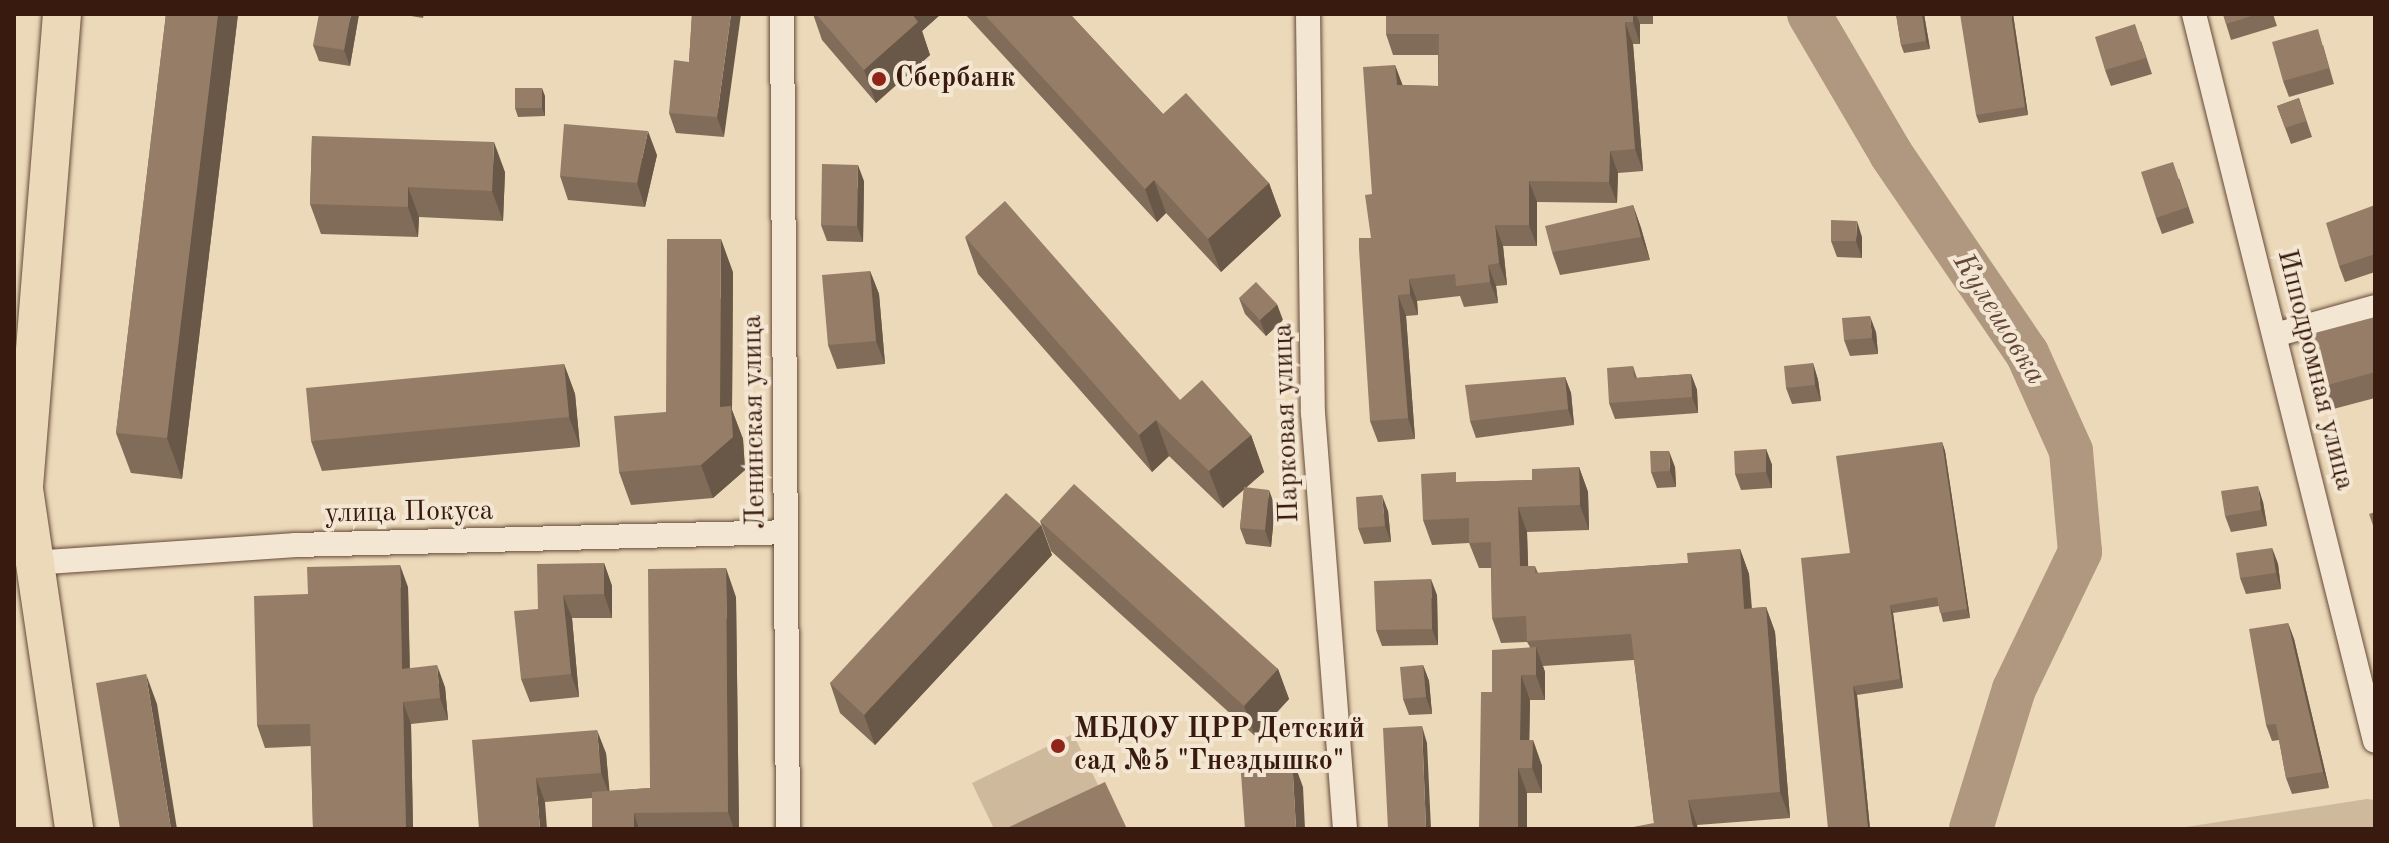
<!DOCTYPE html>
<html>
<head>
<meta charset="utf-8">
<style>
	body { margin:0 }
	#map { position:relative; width:2389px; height:843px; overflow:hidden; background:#ecd9b9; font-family:"Old Standard TT",serif }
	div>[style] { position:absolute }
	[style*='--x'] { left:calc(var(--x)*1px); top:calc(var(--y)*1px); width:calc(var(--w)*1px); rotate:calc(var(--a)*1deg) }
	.green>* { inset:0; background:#ceb99c }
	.river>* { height:44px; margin:-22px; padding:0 22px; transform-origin:22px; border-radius:22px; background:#af987f }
	.roads { filter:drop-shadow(0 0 2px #664a39) drop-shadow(0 0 2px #664a39) }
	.minor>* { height:24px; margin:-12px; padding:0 12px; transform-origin:12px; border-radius:12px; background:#f3e6d2 }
	.primary>* { height:38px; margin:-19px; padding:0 19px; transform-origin:19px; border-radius:19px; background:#ecd9b9 }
	.wall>* { inset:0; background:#816c59 }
	.shaded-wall>* { inset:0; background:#695848 }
	.building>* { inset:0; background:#967d67 }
	.dots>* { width:22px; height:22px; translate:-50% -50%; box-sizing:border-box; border:4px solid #f3e6d2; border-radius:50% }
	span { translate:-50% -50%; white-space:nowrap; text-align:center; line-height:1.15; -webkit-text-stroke:8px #f3e6d2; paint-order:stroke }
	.poi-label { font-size:28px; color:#391a0e; font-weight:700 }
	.left { translate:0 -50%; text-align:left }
	.street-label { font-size:28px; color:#391a0e }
	.water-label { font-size:30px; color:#624636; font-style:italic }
	.frame { position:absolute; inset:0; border:16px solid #391a0e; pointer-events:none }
</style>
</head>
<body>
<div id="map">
	<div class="green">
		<i style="clip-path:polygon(1073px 734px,1099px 787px,1013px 829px,994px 829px,972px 783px)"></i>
		<i style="clip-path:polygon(2367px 799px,2375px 800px,2375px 829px,2173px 829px)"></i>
	</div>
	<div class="river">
		<i style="--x:1809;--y:14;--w:162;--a:59.6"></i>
		<i style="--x:1891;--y:154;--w:241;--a:55.7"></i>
		<i style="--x:2027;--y:353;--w:107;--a:65.8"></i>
		<i style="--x:2071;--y:451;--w:101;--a:84.9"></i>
		<i style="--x:2080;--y:552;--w:152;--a:115.7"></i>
		<i style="--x:2014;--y:689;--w:146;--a:107.1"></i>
	</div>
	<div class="roads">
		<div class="minor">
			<i style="--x:782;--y:14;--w:815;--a:89.58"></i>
			<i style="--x:1308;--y:14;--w:399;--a:89.3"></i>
			<i style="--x:1313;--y:413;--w:417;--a:85.6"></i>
			<i style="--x:2194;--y:14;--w:749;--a:76.02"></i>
			<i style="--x:2275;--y:335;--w:104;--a:-15.6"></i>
			<i style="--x:33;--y:563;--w:263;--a:-3.9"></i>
			<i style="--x:295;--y:545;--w:491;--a:-1.5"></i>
		</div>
		<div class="primary">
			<i style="--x:62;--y:14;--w:477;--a:94.6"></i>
			<i style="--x:24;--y:489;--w:344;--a:81.6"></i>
		</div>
	</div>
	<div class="wall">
		<i style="clip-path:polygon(166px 14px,238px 14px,182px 479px,131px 473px,116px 433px)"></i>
		<i style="clip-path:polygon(359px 14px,350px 66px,319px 61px,313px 45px)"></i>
		<i style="clip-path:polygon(399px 14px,424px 14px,423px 18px)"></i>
		<i style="clip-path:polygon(692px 14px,724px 137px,676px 133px,669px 113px,689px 62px)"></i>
		<i style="clip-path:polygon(813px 14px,941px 14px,922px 31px,930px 55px,876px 103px,822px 40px)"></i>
		<i style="clip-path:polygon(965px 14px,1070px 14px,1163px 114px,1269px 183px,1281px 216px,1221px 272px,1166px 213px,1157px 222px)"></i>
		<i style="clip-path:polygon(1386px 14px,1653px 14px,1653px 24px,1640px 24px,1640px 44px,1633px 44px,1643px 171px,1618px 173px,1617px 203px,1537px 202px,1537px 246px,1503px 246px,1507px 285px,1496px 286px,1498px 303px,1464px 307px,1460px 296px,1417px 301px,1418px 315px,1406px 316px,1415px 439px,1378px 442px,1370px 421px,1372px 194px,1395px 65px,1402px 85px,1438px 86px,1438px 55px,1393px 55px,1386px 34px)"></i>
		<i style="clip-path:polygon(1896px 14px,1924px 14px,1930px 49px,1904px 53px,1901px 45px)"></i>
		<i style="clip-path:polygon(2013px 14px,2028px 115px,1979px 123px,1976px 115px)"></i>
		<i style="clip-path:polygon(2223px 14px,2273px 14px,2277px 26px,2231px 40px)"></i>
		<i style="clip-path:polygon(2141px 41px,2152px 74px,2111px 86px,2105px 70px)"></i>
		<i style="clip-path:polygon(2323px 45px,2334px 84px,2289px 97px,2283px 81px)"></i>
		<i style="clip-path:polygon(545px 96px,545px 116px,518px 117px,515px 108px)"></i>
		<i style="clip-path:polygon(2299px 98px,2312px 137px,2291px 144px,2277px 106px)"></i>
		<i style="clip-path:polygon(312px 136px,505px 172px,503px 221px,419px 217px,418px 237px,321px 234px,310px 204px)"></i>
		<i style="clip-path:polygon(657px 155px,645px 207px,568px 200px,560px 176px)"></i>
		<i style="clip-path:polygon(2179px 178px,2194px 223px,2162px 234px,2156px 218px)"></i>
		<i style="clip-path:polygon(864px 181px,863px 242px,827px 241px,821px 225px)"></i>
		<i style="clip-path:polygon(1633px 205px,1641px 228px,1650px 260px,1560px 275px,1552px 252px)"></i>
		<i style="clip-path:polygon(2375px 205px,2375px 272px,2345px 282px,2339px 266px)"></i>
		<i style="clip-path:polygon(965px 237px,1180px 400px,1251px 435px,1264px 472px,1246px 487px,1275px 506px,1271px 547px,1246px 544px,1240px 528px,1244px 489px,1223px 508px,1169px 456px,1152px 472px,978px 274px)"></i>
		<i style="clip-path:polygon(1862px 237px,1862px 258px,1837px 257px,1831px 241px)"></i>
		<i style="clip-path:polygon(870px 271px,879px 294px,885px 364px,837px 369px,828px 345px)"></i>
		<i style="clip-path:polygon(733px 272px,732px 410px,743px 439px,745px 470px,713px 498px,631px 505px,619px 472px,666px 412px)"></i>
		<i style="clip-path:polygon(1239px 298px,1283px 320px,1266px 336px,1245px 314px)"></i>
		<i style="clip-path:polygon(2375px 317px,2375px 398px,2322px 412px,2313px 389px)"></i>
		<i style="clip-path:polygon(1876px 332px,1878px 354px,1850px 356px,1844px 340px)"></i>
		<i style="clip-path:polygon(1813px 363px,1818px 380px,1821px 401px,1792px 404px,1786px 388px)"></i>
		<i style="clip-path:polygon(564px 364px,575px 394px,580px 447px,322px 471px,311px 441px)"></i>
		<i style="clip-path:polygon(1633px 366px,1637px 378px,1691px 374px,1697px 390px,1698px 413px,1615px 419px,1609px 403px)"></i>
		<i style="clip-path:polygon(1565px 377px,1571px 393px,1574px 425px,1476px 438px,1470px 421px)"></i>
		<i style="clip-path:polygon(1942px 442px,1945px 451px,1970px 618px,1943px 622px,1939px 606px,1893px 613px,1903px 688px,1857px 695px,1870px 829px,1828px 829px,1850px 553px)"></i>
		<i style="clip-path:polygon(1766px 449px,1772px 465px,1772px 488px,1741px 490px,1735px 474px)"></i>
		<i style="clip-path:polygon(1579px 467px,1588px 492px,1589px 530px,1527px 532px,1528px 566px,1535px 566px,1538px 573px,1688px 563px,1740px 549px,1749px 574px,1752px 608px,1766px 607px,1775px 632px,1790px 818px,1697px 825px,1654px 823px,1634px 660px,1543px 666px,1545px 672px,1545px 700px,1530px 700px,1529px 740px,1533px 740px,1542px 766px,1542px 793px,1527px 793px,1527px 829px,1492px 692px,1530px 647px,1527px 642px,1501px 643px,1492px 618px,1491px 568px,1479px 568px,1469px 543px,1432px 545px,1423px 520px,1460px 482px,1532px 480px)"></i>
		<i style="clip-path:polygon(1675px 467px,1676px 487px,1657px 488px,1651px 472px)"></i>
		<i style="clip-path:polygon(2263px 502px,2267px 526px,2231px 532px,2225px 516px)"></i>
		<i style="clip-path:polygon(1388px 511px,1391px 542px,1364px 544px,1358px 528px)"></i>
		<i style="clip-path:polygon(1040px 521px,1278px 669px,1289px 699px,1255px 736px,1051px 551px)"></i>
		<i style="clip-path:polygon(1041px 525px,1052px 555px,875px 745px,840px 713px,830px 683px)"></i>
		<i style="clip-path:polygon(2272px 548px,2278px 564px,2281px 589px,2246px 594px,2240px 578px)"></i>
		<i style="clip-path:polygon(604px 563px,612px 586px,612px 618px,572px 618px,579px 697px,530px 702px,521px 679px,538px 609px)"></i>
		<i style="clip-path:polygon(408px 587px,410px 668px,445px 687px,448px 720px,411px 724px,413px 829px,313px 829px,311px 746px,265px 748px,257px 725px,308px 594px)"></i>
		<i style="clip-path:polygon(1437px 595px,1438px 645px,1382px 646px,1376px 630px)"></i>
		<i style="clip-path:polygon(736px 597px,739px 829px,592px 829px,592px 798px,545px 802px,472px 740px,606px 753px,609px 791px,650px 788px)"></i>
		<i style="clip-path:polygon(2288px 623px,2294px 639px,2329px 788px,2292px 794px,2286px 778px,2279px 740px,2272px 741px,2266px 725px)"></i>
		<i style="clip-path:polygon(1423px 665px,1429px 681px,1432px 714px,1409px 715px,1403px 699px)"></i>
	</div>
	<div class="shaded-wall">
		<i style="clip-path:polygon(218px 14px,238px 14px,182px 479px,167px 438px)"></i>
		<i style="clip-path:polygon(351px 14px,359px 14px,350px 66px,344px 50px)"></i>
		<i style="clip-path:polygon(731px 14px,741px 14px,724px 137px,717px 117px)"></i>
		<i style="clip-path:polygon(907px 14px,941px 14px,922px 31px,930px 55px,876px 103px,864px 70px)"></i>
		<i style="clip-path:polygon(1633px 14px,1636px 14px,1640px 24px,1640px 44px,1633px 22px)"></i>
		<i style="clip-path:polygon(1922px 14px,1924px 14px,1930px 49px,1926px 41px)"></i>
		<i style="clip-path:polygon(2011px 14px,2013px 14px,2028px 115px,2025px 107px)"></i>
		<i style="clip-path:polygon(1625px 22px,1633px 44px,1643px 171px,1635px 149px)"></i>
		<i style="clip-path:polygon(1395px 65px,1403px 86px,1397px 85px)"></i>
		<i style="clip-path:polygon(542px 88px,545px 96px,545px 116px,542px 108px)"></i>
		<i style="clip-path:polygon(648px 131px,657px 155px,645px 207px,637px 183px)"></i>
		<i style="clip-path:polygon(494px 142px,505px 172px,503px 221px,492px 191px)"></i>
		<i style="clip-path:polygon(1610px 151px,1618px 173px,1617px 203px,1609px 182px)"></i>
		<i style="clip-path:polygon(858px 165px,864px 181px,863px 242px,857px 226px)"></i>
		<i style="clip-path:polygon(1154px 180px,1166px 213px,1157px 222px,1145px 189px)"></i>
		<i style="clip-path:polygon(1529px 181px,1537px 202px,1537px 246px,1529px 225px)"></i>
		<i style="clip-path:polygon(1269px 183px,1281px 216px,1221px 272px,1208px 239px)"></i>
		<i style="clip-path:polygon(408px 187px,419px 217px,418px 237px,408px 207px)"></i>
		<i style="clip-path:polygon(1633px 205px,1641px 228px,1650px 260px,1641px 237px)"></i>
		<i style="clip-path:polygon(1857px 221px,1862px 237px,1862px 258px,1856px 241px)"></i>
		<i style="clip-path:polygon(1495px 225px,1503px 246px,1507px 285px,1499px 263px)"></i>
		<i style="clip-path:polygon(721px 239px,733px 272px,732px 410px,743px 439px,745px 470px,713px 498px,701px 465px,720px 407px)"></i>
		<i style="clip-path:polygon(1488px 265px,1496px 286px,1498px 303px,1490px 282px)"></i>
		<i style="clip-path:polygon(870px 271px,879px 294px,885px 364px,876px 341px)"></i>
		<i style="clip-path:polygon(1409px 279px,1417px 301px,1418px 315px,1410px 294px)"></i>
		<i style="clip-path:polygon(1398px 295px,1406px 316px,1415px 439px,1408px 418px)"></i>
		<i style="clip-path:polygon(1277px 304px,1283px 320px,1266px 336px,1260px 320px)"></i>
		<i style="clip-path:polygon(1870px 316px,1876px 332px,1878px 354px,1872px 338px)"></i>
		<i style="clip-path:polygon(1813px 363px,1818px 380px,1821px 401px,1815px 385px)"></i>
		<i style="clip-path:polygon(564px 364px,575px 394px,580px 447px,569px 417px)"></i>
		<i style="clip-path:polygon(1691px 374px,1697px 390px,1698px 413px,1692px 397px)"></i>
		<i style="clip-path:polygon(1565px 377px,1571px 393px,1574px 425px,1568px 409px)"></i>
		<i style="clip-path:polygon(1156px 420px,1169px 456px,1152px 472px,1139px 435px)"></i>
		<i style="clip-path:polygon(1251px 435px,1264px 472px,1223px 508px,1209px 471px)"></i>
		<i style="clip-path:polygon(1942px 442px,1945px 451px,1970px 618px,1967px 609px)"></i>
		<i style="clip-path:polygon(1766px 449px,1772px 465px,1772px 488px,1766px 472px)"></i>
		<i style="clip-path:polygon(1669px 451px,1675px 467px,1676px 487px,1670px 471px)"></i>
		<i style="clip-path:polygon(1579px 467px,1588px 492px,1589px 530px,1580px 505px)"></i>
		<i style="clip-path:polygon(2258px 486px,2263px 502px,2267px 526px,2261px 510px)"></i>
		<i style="clip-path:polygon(1269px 490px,1275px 506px,1271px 547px,1265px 530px)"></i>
		<i style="clip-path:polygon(1382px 495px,1388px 511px,1391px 542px,1385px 526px)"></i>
		<i style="clip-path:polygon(1518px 507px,1527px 532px,1529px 592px,1520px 566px)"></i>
		<i style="clip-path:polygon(1041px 525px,1052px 555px,875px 745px,864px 715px)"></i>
		<i style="clip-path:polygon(2272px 548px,2278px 564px,2281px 589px,2276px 573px)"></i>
		<i style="clip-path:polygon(1740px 549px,1749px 574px,1753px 634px,1744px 609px)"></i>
		<i style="clip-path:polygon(604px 563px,612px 586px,612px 618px,604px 594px)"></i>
		<i style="clip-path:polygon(400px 565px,408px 587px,410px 691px,402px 669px)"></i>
		<i style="clip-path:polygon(726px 568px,736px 597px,739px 829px,734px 829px,728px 812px)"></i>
		<i style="clip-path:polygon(1431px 579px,1437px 595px,1438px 645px,1432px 629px)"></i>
		<i style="clip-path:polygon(563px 595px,572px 618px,579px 697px,571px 674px)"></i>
		<i style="clip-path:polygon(1890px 605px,1893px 613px,1903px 688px,1900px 679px)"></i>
		<i style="clip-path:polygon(1766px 607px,1775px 632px,1790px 818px,1780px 792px)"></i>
		<i style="clip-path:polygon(2288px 623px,2294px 639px,2329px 788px,2323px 772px)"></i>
		<i style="clip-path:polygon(1536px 647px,1545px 672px,1545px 700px,1536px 675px)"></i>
		<i style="clip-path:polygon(437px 665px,445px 687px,448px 720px,440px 698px)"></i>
		<i style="clip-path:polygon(1423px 665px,1429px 681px,1432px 714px,1426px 697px)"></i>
		<i style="clip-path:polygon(1278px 669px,1289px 699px,1255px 736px,1244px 706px)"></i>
		<i style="clip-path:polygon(146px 674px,157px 704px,177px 829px,171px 829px)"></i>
		<i style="clip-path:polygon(1521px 675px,1530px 700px,1529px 766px,1520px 740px)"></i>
		<i style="clip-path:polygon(1853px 686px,1857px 695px,1870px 829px,1868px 829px)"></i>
		<i style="clip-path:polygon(403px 702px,411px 724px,413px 829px,406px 829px)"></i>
		<i style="clip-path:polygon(1422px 726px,1427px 743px,1431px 829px,1426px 829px)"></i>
		<i style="clip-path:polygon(597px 730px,606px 753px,610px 796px,601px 773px)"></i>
		<i style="clip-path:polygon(1533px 740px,1542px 766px,1542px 793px,1532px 768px)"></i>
		<i style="clip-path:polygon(1292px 757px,1303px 787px,1305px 829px,1296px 829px)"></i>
		<i style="clip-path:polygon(1518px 768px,1527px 793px,1527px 829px,1518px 829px)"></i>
		<i style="clip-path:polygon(536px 778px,545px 802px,547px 829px,540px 829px)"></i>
		<i style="clip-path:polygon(1688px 800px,1697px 825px,1698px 829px,1693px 829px)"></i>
		<i style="clip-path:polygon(634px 813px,639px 829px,634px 829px)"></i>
	</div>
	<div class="building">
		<i style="clip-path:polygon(166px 14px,218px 14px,167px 438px,116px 433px)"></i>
		<i style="clip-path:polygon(319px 14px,351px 14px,344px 50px,313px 45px)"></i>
		<i style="clip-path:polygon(692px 14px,731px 14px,717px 117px,669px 113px,674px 60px,689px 62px)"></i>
		<i style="clip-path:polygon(816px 14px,912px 14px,918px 22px,864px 70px)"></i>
		<i style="clip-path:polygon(984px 14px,1070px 14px,1163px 114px,1186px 93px,1269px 183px,1208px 239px,1154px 180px,1145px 189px)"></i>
		<i style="clip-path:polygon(1386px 14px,1633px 14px,1633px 22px,1625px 22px,1635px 149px,1610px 151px,1609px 182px,1529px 181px,1529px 225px,1495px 225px,1499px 263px,1488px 265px,1490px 282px,1456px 286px,1455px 274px,1409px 279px,1410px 294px,1398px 295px,1408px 418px,1370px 421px,1359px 249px,1359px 238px,1371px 238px,1365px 195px,1372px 194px,1363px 67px,1395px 65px,1397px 85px,1438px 86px,1439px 34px,1386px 34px)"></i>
		<i style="clip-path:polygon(1896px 14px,1922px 14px,1926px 41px,1901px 45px)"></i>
		<i style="clip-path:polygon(1960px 14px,2011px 14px,2025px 107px,1976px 115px)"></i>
		<i style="clip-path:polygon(2223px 14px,2258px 14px,2226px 24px)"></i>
		<i style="clip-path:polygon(2135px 24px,2146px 58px,2105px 70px,2095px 37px)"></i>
		<i style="clip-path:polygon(2318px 29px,2329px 68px,2283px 81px,2272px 42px)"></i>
		<i style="clip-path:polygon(515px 88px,542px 88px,542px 108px,515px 108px)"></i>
		<i style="clip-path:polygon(2299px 98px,2306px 121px,2285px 128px,2277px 106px)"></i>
		<i style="clip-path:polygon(564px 124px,648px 131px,637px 183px,560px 176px)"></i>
		<i style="clip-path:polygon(312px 136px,494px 142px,492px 191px,408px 187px,408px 207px,310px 204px)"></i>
		<i style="clip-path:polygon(2173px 162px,2188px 207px,2156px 218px,2141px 172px)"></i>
		<i style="clip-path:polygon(822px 164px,858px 165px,857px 226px,821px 225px)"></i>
		<i style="clip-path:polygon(1005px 201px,1180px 400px,1202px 380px,1251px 435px,1209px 471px,1156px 420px,1139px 435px,965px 237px)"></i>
		<i style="clip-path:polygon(1633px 205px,1641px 237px,1552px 252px,1545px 226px)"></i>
		<i style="clip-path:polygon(2375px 205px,2375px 254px,2339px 266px,2326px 223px)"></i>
		<i style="clip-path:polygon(1831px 220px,1857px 221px,1856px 241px,1831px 241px)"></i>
		<i style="clip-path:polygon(667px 239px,721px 239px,720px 407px,731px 406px,733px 437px,701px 465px,619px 472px,614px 416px,666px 412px)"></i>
		<i style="clip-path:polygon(870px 271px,876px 341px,828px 345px,822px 275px)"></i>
		<i style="clip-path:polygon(1256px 282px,1277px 304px,1260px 320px,1239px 298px)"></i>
		<i style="clip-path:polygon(1870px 316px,1872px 338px,1844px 340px,1842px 318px)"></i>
		<i style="clip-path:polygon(2375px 317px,2375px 372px,2313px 389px,2300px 337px)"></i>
		<i style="clip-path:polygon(1813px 363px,1815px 385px,1786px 388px,1784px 366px)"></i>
		<i style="clip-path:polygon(564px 364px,569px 417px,311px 441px,306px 388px)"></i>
		<i style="clip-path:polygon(1633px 366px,1634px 378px,1691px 374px,1692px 397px,1609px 403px,1607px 368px)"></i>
		<i style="clip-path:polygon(1565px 377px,1568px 409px,1470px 421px,1465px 385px)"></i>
		<i style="clip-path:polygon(1942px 442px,1967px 609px,1940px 613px,1937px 597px,1890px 605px,1900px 679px,1853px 686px,1868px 829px,1828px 829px,1801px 558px,1850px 553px,1836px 456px)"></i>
		<i style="clip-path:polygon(1766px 449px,1766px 472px,1735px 474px,1734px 451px)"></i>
		<i style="clip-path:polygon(1650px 451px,1669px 451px,1670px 471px,1651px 472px)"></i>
		<i style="clip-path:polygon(1579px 467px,1580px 505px,1518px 507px,1520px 566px,1535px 566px,1535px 573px,1688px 563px,1687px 553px,1740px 549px,1744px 609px,1766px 607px,1780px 792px,1688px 800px,1693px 829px,1623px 829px,1654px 823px,1631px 634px,1527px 641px,1526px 616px,1492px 618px,1491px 542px,1469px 543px,1469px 518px,1423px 520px,1421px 474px,1456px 472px,1456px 482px,1532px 480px,1532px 469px)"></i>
		<i style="clip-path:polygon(1074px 484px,1278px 669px,1244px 706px,1040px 521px)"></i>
		<i style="clip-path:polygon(2258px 486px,2261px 510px,2225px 516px,2221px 491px)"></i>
		<i style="clip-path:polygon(1244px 487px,1269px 490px,1265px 530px,1240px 528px)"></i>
		<i style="clip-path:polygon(1006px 493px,1041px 525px,864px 715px,830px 683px)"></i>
		<i style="clip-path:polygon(1382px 495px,1385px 526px,1358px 528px,1356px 497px)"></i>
		<i style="clip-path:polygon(2375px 512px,2375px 531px,2369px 514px)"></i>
		<i style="clip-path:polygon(2272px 548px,2276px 573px,2240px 578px,2236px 553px)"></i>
		<i style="clip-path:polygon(604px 563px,604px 594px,563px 595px,571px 674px,521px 679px,514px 611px,538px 609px,537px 564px)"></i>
		<i style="clip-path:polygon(400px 565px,402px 669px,437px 665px,440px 698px,403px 702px,406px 829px,313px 829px,310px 724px,257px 725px,254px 596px,308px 594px,307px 567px)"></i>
		<i style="clip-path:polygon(726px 568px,728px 812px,634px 813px,634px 829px,592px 829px,592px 792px,650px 788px,648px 569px)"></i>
		<i style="clip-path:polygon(1431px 579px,1432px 629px,1376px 630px,1374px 581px)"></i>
		<i style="clip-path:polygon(2288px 623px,2323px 772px,2286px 778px,2276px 724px,2266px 725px,2249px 629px)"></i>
		<i style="clip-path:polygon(1536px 647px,1536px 675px,1521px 675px,1520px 740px,1533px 740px,1532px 768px,1518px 768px,1518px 829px,1479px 829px,1481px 692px,1492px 692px,1492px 650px)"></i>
		<i style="clip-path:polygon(1423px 665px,1426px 697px,1403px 699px,1400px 667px)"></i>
		<i style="clip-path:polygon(146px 674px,171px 829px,120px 829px,96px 683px)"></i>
		<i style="clip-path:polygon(1422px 726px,1426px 829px,1388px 829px,1383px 728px)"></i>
		<i style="clip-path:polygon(597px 730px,601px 773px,536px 778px,540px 829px,479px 829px,472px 740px)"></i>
		<i style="clip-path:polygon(1292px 757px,1296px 829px,1245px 829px,1240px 760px)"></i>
		<i style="clip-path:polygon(1105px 782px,1127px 829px,1005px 829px)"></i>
	</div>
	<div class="dots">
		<i style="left:879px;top:79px;background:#8f2418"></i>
		<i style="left:1058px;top:746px;background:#8f2418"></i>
	</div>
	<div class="poi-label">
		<span class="left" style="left:895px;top:79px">Сбербанк</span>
		<span class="left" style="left:1074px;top:746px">МБДОУ ЦРР Детский<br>сад №5 "Гнездышко"</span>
	</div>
	<div class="street-label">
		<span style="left:2315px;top:370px;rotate:76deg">Ипподромная улица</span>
		<span style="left:755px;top:422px;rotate:-91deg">Ленинская улица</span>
		<span style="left:1287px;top:423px;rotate:-92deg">Парковая улица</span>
		<span style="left:409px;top:513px;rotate:-1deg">улица Покуса</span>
	</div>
	<div class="water-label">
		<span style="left:1999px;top:319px;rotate:58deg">Кулешовка</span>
	</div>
	<div class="frame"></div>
</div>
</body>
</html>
